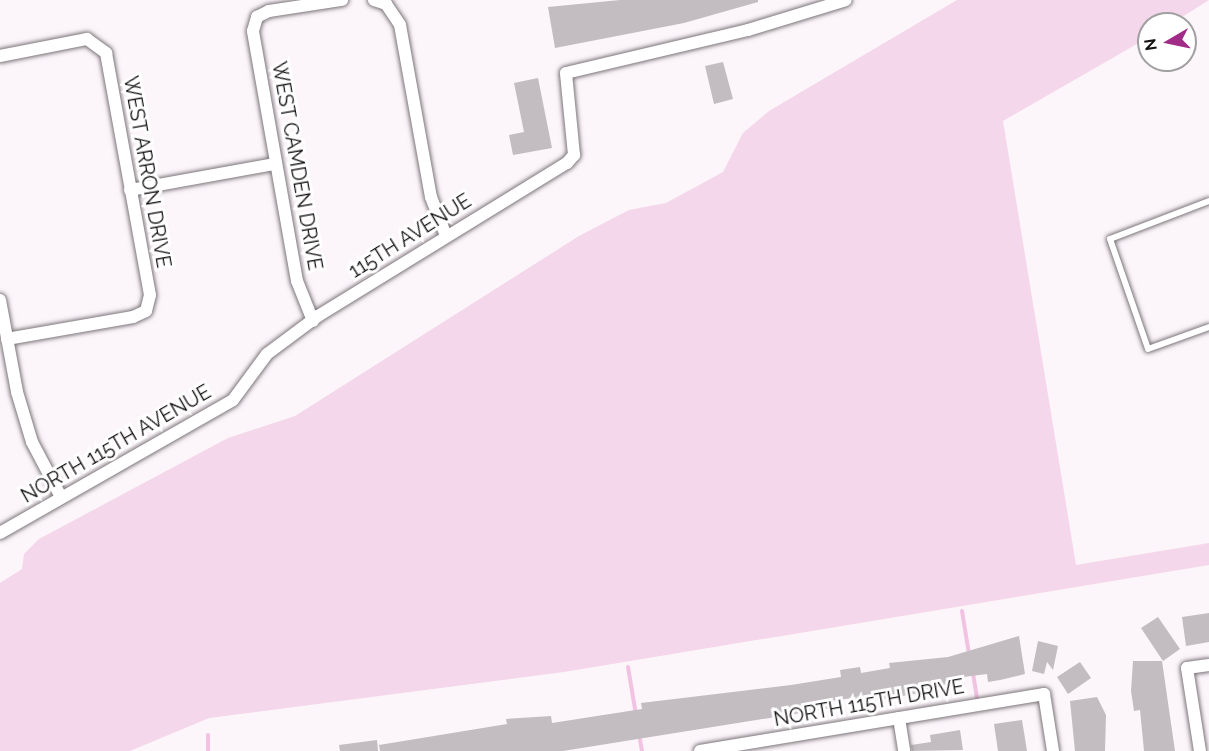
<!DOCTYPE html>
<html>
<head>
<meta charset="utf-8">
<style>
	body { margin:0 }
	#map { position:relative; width:1209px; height:751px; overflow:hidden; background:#fcf5fa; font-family:Raleway,sans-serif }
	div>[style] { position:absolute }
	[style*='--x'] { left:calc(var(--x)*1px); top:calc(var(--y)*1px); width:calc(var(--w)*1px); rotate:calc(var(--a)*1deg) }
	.green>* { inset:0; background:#f4d7ea }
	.stream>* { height:4px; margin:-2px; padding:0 2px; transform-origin:2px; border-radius:2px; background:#f2c2e3 }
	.building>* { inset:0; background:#c3bcc1 }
	.roads { filter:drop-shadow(0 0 2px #7c767a) drop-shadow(0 0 2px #7c767a) }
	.service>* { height:6px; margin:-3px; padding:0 3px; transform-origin:3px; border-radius:3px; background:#fff }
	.minor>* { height:12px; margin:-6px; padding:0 6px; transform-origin:6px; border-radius:6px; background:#fff }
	span { translate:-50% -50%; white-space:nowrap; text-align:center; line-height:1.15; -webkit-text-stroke:6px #fff; paint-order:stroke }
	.street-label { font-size:20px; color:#151214 }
	.north { position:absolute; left:1137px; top:12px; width:60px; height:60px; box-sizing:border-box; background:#fff; border:2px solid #a1a0a1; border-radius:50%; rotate:261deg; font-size:16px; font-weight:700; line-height:24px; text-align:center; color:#151214 }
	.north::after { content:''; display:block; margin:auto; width:21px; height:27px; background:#a02c88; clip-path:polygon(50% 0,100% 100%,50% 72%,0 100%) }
</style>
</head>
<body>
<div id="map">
	<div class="green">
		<i style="clip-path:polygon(957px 0,1209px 0,1171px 24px,1149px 24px,1149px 37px,1003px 121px,1076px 565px,1209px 543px,1209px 565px,564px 672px,209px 718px,130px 751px,0 751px,0 583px,22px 569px,24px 554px,39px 539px,228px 438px,295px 416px,579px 236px,629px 210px,666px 203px,723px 172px,743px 133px,769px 111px)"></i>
	</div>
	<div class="stream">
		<i style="--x:962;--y:611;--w:44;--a:80.8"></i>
		<i style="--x:628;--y:667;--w:49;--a:80.5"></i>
		<i style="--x:973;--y:673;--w:31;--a:81"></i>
		<i style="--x:639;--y:734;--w:17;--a:80"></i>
		<i style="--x:208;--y:735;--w:16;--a:90"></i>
	</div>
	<div class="building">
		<i style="clip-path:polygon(620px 0,758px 0,758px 2px,684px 23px,555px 48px,548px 7px)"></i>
		<i style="clip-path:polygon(723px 62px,733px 99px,714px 104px,705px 66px)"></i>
		<i style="clip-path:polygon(538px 78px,552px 148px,513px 155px,509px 135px,524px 132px,514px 83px)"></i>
		<i style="clip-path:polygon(1209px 613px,1209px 642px,1186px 646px,1182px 617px)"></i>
		<i style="clip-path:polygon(1158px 617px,1180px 649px,1163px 661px,1141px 628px)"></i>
		<i style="clip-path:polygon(1019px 636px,1025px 674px,1000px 680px,988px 682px,987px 674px,963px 677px,965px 686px,939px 690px,854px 704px,853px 698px,831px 701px,832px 708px,563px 751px,380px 751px,379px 745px,507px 724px,506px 719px,551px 716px,552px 723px,642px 709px,641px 703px,791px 685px,841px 677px,840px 670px,860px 667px,861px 673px,890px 668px,889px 663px,948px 657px)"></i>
		<i style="clip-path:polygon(1038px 641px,1058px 646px,1053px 670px,1047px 662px,1044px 674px,1032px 671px)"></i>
		<i style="clip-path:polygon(1133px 661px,1162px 661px,1175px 751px,1144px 751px,1140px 710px,1134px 711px,1131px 691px)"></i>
		<i style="clip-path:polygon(1080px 662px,1091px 678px,1068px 694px,1057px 677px)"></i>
		<i style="clip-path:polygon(1097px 697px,1106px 715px,1105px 751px,1075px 751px,1070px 701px)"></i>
		<i style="clip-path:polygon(1022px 720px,1027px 751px,998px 751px,994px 724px)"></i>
		<i style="clip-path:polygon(960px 730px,963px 750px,912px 751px,911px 745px,931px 742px,930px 735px)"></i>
		<i style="clip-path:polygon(377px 740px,378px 751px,340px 751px,339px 745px)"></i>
	</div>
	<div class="roads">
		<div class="service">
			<i style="--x:1209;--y:201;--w:106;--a:159"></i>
			<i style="--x:1110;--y:239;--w:116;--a:70.9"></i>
			<i style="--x:1148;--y:349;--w:65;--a:-19.8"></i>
		</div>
		<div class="minor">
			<i style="--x:374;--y:0;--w:13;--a:18"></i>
			<i style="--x:386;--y:4;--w:25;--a:56"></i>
			<i style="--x:400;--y:25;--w:175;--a:79.8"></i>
			<i style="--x:431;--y:197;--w:42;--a:69"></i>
			<i style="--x:0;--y:56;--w:89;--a:-11.1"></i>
			<i style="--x:87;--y:39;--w:24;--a:36"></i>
			<i style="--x:106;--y:53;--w:246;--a:79.7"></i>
			<i style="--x:150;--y:295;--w:16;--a:104"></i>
			<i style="--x:146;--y:311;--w:14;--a:155"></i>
			<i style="--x:133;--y:317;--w:128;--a:170.1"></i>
			<i style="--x:130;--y:190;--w:147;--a:-10.2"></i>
			<i style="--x:0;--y:300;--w:94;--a:79.5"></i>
			<i style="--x:17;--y:392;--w:52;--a:73.3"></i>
			<i style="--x:32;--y:442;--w:62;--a:62.2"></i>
			<i style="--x:313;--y:321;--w:43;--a:-111.8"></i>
			<i style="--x:297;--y:281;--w:254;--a:-100"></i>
			<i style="--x:253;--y:31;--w:15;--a:-74"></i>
			<i style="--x:257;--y:17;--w:13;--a:-27"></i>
			<i style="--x:269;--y:11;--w:74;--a:-8.6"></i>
			<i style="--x:0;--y:533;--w:268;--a:-29.7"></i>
			<i style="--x:233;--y:400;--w:57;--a:-53.5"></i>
			<i style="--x:267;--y:354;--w:64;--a:-36.7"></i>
			<i style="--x:318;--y:316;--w:292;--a:-31.6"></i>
			<i style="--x:567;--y:163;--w:11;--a:-49"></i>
			<i style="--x:574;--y:155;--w:82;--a:-95.6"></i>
			<i style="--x:566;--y:73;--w:187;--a:-13.3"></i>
			<i style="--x:748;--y:30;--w:102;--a:-17"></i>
			<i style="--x:899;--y:718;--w:33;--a:81"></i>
			<i style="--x:700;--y:751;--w:349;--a:-9.4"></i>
			<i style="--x:1044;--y:694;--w:58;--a:81"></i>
			<i style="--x:1200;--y:751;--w:84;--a:-98.9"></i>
			<i style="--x:1187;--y:668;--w:22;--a:-8"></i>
		</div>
	</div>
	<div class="street-label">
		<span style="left:297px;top:166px;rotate:80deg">WEST CAMDEN DRIVE</span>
		<span style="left:147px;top:172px;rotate:80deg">WEST ARRON DRIVE</span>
		<span style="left:410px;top:236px;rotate:-32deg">115TH AVENUE</span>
		<span style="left:116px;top:444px;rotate:-30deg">NORTH 115TH AVENUE</span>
		<span style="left:869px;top:703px;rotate:-10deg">NORTH 115TH DRIVE</span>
	</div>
	<div class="north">N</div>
</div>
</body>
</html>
